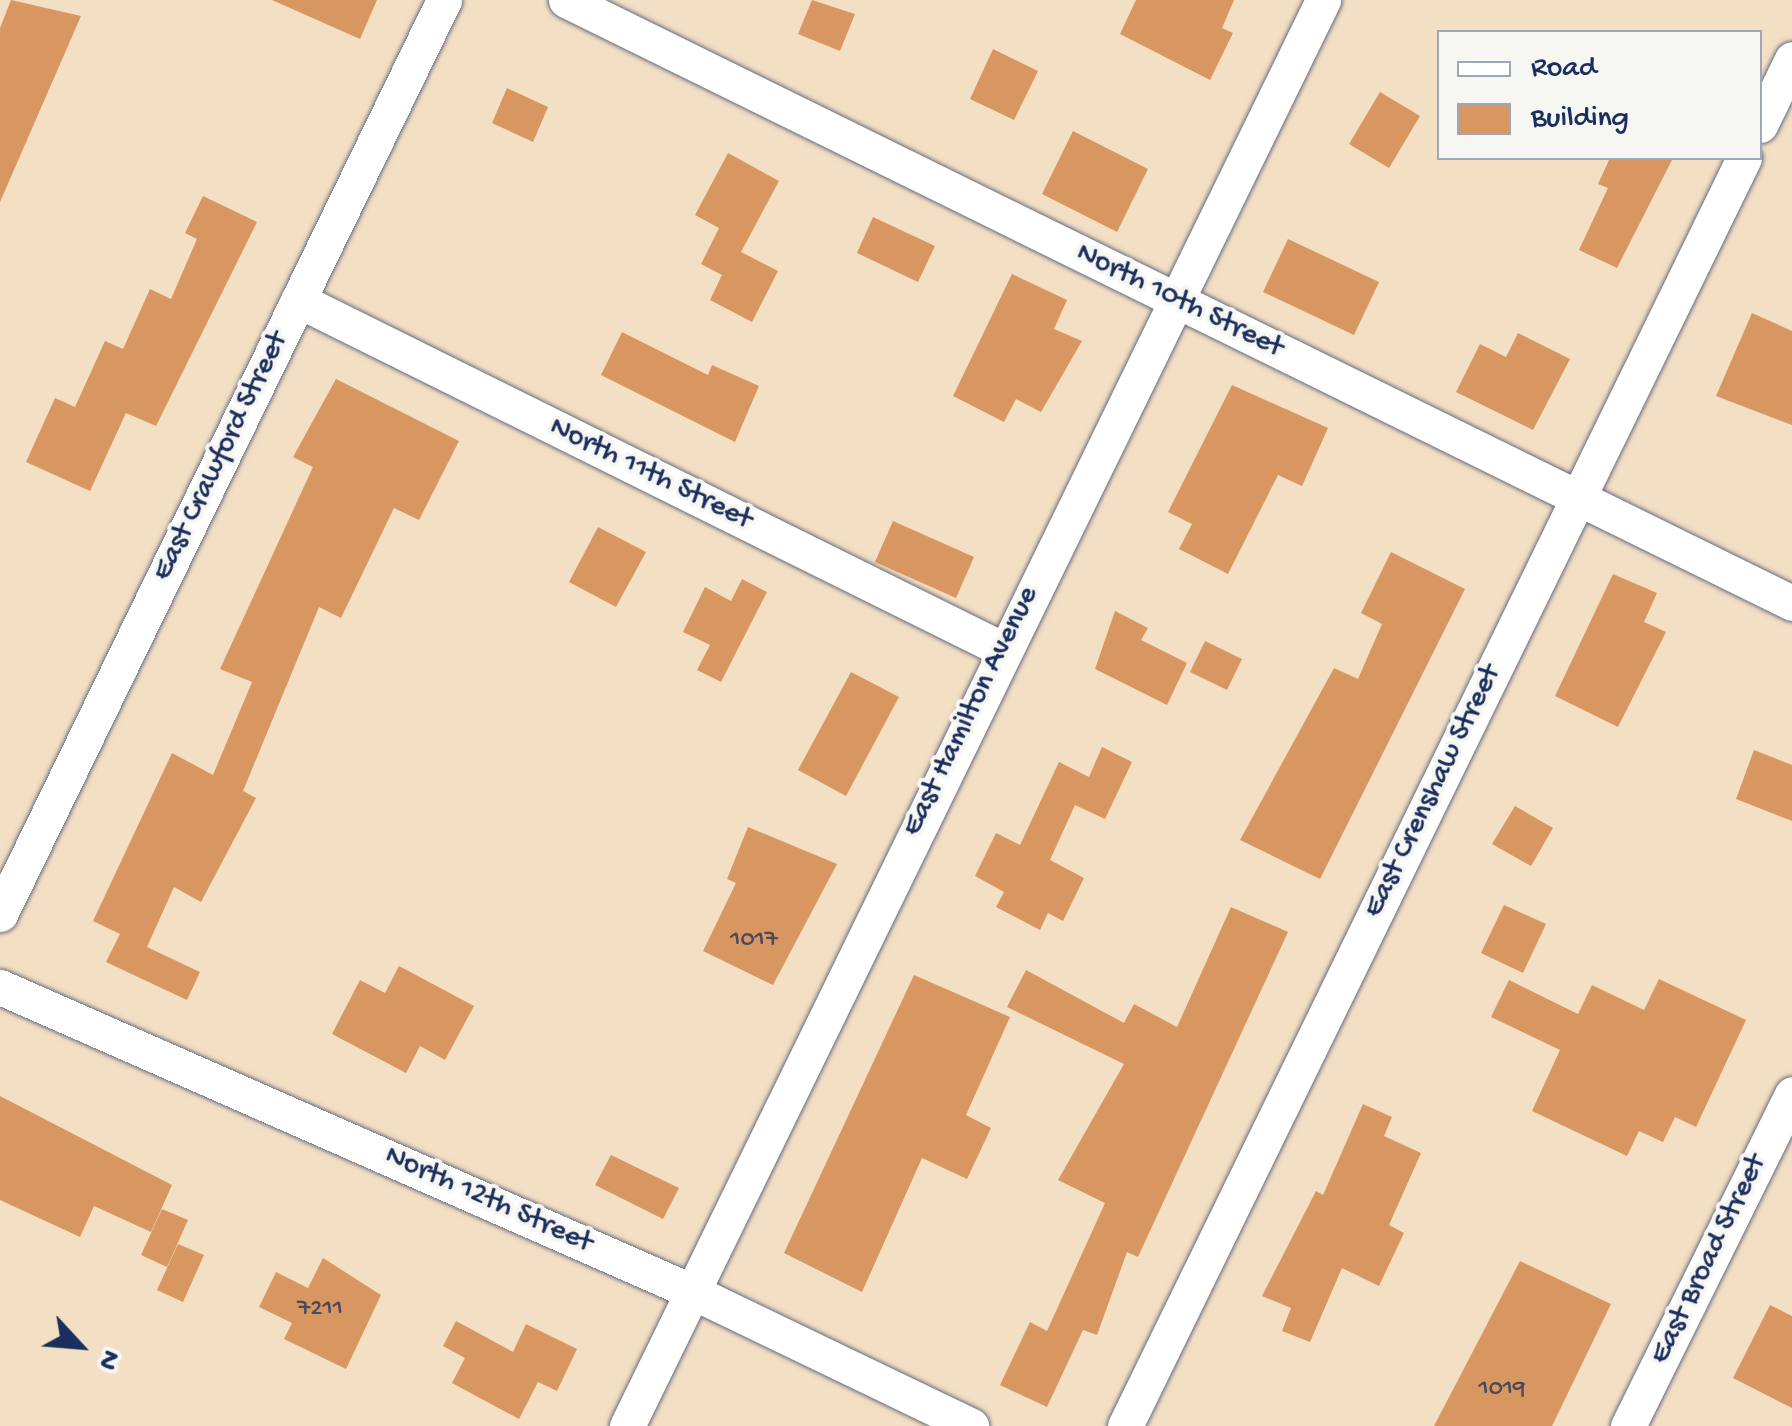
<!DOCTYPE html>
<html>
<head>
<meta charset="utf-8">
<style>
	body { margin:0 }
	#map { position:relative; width:1792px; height:1426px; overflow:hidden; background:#f3dfc3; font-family:"Gochi Hand",sans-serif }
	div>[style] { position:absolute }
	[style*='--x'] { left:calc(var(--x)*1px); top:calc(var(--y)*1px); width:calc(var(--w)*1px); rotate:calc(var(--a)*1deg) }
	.building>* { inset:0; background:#d89760 }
	.roads { filter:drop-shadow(0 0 2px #676d81) drop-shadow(0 0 2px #676d81) }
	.street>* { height:35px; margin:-17.5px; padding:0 17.5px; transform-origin:17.5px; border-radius:17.5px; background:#fff }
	span { translate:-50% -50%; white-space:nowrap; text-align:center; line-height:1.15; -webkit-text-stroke:8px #f6f6f2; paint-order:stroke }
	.number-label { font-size:25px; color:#4a495e }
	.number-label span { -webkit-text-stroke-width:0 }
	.street-label { font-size:30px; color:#1b2f5e }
	.legend { position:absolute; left:1437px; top:30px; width:325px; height:130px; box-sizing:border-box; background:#f6f6f2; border:2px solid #9ea6b7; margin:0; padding:12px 18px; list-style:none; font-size:30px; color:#1b2f5e }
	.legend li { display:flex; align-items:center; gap:20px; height:50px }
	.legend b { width:50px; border:2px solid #9ea6b7 }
	.north { position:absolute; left:30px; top:1296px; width:100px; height:100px; -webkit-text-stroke:8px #f6f6f2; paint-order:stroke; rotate:116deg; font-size:28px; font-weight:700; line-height:40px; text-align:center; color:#1b2f5e }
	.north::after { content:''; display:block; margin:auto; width:35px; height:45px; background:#1b2f5e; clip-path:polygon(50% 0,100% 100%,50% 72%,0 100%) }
</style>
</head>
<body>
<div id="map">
	<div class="building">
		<i style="clip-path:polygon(11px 0,81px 16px,0 202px,0 28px)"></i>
		<i style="clip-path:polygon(272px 0,377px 0,360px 39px)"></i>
		<i style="clip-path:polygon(812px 0,855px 14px,840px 51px,798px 34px)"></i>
		<i style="clip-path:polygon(1136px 0,1234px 0,1222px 28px,1233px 33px,1210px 80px,1120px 34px)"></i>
		<i style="clip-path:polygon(993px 49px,1038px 71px,1014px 120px,970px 99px)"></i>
		<i style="clip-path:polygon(507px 88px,548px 107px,533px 142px,492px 123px)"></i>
		<i style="clip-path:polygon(1380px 92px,1420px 116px,1389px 168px,1349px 144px)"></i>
		<i style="clip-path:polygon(1073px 131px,1148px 169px,1117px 232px,1042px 194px)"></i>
		<i style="clip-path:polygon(728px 153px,779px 181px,741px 252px,778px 271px,752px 322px,710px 300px,722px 275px,701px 264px,719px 228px,695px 215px)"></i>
		<i style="clip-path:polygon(1610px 158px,1673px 158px,1617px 268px,1579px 250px,1608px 188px,1598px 184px)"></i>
		<i style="clip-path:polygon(203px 196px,257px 222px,156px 426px,126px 413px,90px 491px,26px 462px,55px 398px,75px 407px,105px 341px,123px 349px,150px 289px,171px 299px,197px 239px,185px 233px)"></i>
		<i style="clip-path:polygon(873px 217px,935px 246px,918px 282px,857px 253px)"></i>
		<i style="clip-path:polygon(1288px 239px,1379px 282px,1354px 335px,1263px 292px)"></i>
		<i style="clip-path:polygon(1012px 274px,1067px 300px,1054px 329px,1082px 341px,1041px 412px,1016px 399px,1004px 422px,953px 396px)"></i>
		<i style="clip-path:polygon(1752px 313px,1792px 331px,1792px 425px,1716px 396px)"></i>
		<i style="clip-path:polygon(622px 332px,708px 375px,712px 365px,759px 386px,735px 442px,601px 375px)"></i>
		<i style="clip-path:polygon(1518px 333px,1570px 359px,1533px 430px,1456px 392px,1480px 344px,1506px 357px)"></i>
		<i style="clip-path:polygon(336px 379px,459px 441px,419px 520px,394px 508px,341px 618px,319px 607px,243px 791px,256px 798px,201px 902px,174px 887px,147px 947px,200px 972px,187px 1000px,106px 962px,120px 934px,93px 921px,172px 753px,213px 775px,252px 682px,220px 669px,313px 467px,293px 457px)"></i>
		<i style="clip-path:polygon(1232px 385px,1328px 428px,1302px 486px,1278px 475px,1228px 574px,1179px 549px,1192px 524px,1168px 512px)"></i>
		<i style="clip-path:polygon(893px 521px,974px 557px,956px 598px,875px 562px)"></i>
		<i style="clip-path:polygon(598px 527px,646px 552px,616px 607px,569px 582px)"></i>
		<i style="clip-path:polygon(1391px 552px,1465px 589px,1320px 879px,1240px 840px,1334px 668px,1358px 679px,1382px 624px,1361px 613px)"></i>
		<i style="clip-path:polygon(1613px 574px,1657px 593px,1644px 622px,1666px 632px,1618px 727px,1555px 696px)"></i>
		<i style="clip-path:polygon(742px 579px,767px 592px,721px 682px,697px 670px,710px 645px,683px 632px,705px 587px,731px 601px)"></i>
		<i style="clip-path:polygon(1115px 611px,1148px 628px,1141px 640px,1187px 663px,1167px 705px,1095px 669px)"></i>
		<i style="clip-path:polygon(1205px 641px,1242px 659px,1227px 690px,1190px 672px)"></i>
		<i style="clip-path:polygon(851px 672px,899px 697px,846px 796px,798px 770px)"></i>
		<i style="clip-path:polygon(1102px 747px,1132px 762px,1105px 819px,1075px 805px,1050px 860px,1084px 878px,1063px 921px,1048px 913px,1040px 930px,996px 907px,1004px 892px,975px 876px,996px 833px,1020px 845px,1059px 762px,1089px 777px)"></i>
		<i style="clip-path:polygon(1754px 750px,1792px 765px,1792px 821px,1736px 799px)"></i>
		<i style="clip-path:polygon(1515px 806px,1553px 828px,1531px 866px,1492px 844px)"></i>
		<i style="clip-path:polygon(748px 827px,837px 864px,773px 985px,703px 951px,736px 883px,727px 879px)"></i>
		<i style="clip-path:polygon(1504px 905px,1546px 924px,1523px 973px,1481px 953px)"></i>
		<i style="clip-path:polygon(1231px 907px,1288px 932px,1138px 1257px,1127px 1252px,1097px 1335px,1083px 1330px,1047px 1407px,1000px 1385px,1030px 1322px,1047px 1331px,1105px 1203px,1058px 1180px,1124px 1064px,1007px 1007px,1026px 970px,1124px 1023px,1134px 1004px,1177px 1027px)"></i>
		<i style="clip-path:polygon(399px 966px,474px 1006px,445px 1060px,420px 1046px,406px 1073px,332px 1034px,360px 980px,385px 993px)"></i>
		<i style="clip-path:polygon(914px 975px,1010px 1017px,966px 1115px,991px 1128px,967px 1179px,922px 1158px,862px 1292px,784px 1253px)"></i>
		<i style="clip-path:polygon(1659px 979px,1746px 1020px,1696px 1127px,1675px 1117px,1663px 1142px,1639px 1131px,1627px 1156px,1532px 1111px,1560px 1050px,1491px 1017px,1509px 980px,1578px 1014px,1592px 985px,1644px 1010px)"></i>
		<i style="clip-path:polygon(0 1096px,172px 1185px,151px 1232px,94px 1206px,80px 1237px,0 1200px)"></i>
		<i style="clip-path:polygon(1363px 1104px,1392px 1117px,1384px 1136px,1421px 1153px,1389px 1225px,1404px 1233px,1379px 1286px,1342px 1268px,1310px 1342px,1282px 1331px,1291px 1308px,1262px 1296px,1316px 1191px,1323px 1195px)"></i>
		<i style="clip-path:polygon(611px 1155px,679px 1188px,663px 1219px,595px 1185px)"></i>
		<i style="clip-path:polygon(162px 1209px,188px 1220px,167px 1267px,141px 1255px)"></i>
		<i style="clip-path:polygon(178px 1244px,204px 1255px,183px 1302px,157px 1290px)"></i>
		<i style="clip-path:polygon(323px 1258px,381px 1295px,346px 1369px,284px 1339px,292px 1323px,259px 1307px,276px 1272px,308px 1288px)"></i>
		<i style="clip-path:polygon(1520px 1261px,1611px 1304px,1552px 1426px,1434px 1426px)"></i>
		<i style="clip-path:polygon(1770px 1305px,1792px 1316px,1792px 1408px,1733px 1378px)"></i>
		<i style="clip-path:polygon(456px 1321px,513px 1352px,526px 1324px,577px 1349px,557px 1391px,538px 1382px,519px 1419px,452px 1383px,465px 1358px,443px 1346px)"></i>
	</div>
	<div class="roads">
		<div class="street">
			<i style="--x:566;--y:0;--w:1366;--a:26.19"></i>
			<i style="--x:1760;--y:125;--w:73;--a:-64.1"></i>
			<i style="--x:298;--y:300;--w:786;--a:26.37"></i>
			<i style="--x:0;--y:914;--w:1016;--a:-64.09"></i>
			<i style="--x:0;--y:987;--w:755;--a:23.75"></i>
			<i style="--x:691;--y:1291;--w:311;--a:25.7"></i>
			<i style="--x:627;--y:1426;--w:1587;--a:-63.98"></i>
			<i style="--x:1125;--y:1426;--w:1411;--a:-63.98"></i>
			<i style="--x:1628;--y:1426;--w:370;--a:-63.7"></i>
		</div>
	</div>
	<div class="number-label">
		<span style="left:754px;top:941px">1017</span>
		<span style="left:320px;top:1310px">7211</span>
		<span style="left:1502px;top:1390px">1019</span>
	</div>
	<div class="street-label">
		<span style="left:1179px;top:302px;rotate:26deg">North 10th Street</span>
		<span style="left:222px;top:457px;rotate:-64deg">East Crawford Street</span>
		<span style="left:650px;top:475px;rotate:26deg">North 11th Street</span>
		<span style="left:972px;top:712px;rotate:-64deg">East Hamilton Avenue</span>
		<span style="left:1434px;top:792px;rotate:-64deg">East Crenshaw Street</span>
		<span style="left:488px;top:1201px;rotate:24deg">North 12th Street</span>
		<span style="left:1710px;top:1260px;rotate:-64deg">East Broad Street</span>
	</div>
	<ul class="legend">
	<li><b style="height:12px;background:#fff"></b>Road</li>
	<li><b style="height:28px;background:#d89760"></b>Building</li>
	</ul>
	<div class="north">N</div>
</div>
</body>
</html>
